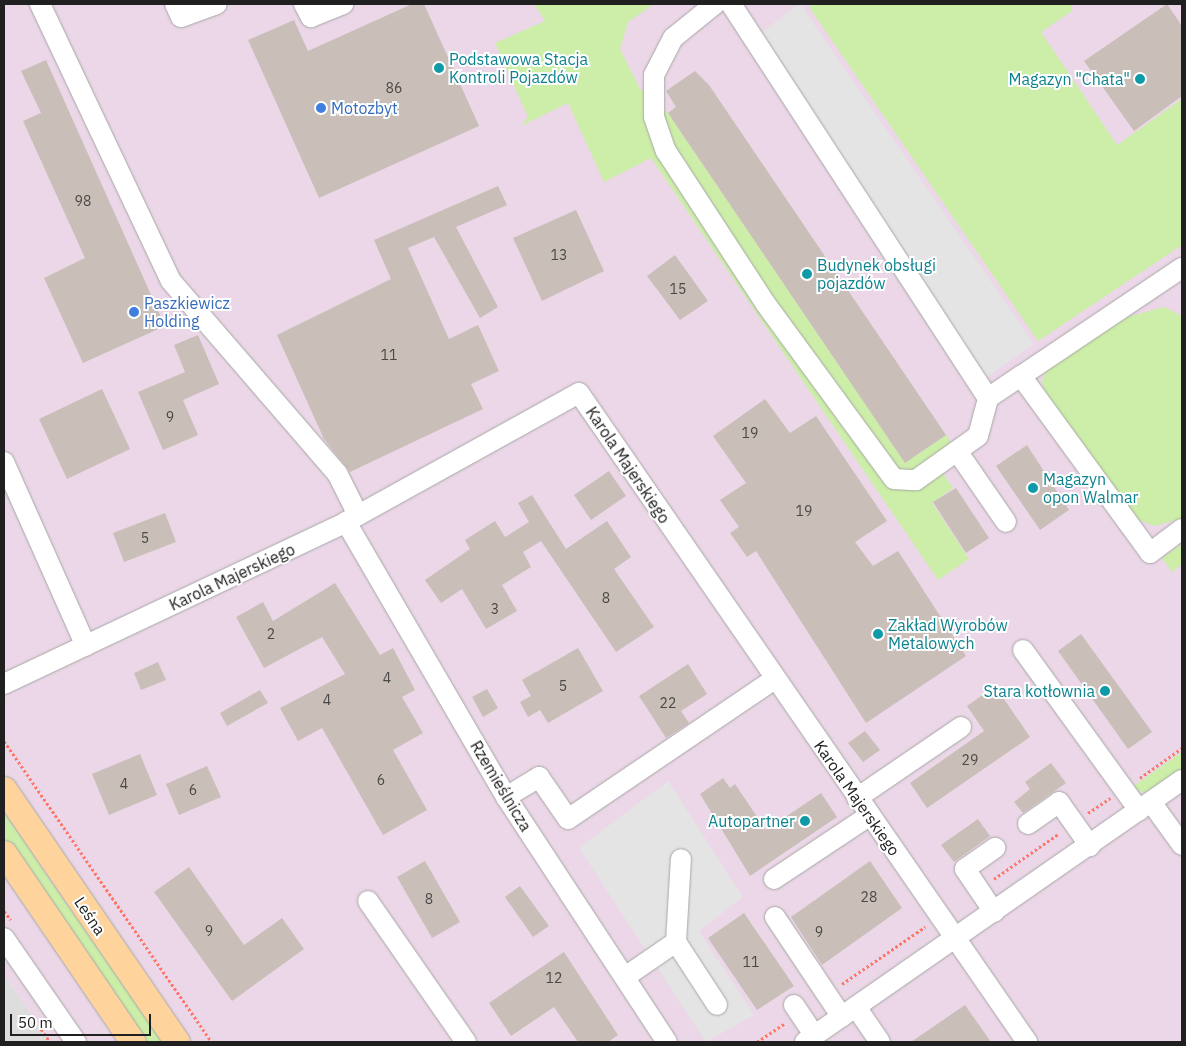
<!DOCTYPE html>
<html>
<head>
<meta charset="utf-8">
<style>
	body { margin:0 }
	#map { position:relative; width:1186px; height:1046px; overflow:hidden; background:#f1ede5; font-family:"IBM Plex Sans",sans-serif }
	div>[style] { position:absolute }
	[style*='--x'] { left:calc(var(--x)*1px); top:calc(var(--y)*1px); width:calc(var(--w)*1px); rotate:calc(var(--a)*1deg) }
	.residential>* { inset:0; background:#dedddd }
	.industrial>* { inset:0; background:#ebd7e7 }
	.grass>* { inset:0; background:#cceea8 }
	.parking>* { inset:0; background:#e4e4e4 }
	.building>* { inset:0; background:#c9bfb8 }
	.path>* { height:3px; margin-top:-1.5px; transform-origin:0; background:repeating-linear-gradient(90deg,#ff7668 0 2.5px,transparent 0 5px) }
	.roads { filter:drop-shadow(0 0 1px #a7a7a7) drop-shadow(0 0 1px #a7a7a7) }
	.minor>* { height:20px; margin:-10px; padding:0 10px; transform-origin:10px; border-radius:10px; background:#fff }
	.major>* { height:25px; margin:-12.5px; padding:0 12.5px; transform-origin:12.5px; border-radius:12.5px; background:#ffd39c }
	.dots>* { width:14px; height:14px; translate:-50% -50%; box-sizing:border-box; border:2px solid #fff; border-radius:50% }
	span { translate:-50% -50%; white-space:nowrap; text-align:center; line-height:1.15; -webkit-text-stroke:4px #fff; paint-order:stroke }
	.number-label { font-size:14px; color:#4a4846 }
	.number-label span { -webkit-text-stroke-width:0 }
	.culture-label { font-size:16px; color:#0d838f }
	.left { translate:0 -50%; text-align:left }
	.right { translate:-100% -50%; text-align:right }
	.shop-label { font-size:16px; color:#366cbe }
	.street-label { font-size:16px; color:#202020 }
	.frame { position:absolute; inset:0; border:5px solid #202020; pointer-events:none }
	.scale { position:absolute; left:10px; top:1014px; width:141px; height:22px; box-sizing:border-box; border:2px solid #202020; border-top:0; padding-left:6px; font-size:15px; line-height:18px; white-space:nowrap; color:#202020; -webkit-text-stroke:4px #fff; paint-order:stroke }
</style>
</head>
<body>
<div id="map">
	<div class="residential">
		<i style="clip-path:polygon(4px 974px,50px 1042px,4px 1042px)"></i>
	</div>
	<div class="industrial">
		<i style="clip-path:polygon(4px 4px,1182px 4px,1182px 1042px,50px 1042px,4px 974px)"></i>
	</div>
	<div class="grass">
		<i style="clip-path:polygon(534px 4px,654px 4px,628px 22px,620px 49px,640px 89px,668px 113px,905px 463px,946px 435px,952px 444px,933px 459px,953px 488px,932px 503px,969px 559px,938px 580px,651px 158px,604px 182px,568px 103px,521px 126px,528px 117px,495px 43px,545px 21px)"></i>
		<i style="clip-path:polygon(814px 4px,1071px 4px,1072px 11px,1041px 32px,1117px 145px,1182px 99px,1182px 245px,1038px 341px,809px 7px)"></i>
		<i style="clip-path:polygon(1164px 307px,1182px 316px,1182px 518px,1155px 526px,1133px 518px,1045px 393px,1042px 381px,1047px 369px,1127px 317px)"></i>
		<i style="clip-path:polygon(1182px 544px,1182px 564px,1172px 572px,1162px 558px)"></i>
		<i style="clip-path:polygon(1182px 752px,1182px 769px,1148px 792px,1138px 791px,1135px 785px)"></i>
		<i style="clip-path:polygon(4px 812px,54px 886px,163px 1042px,144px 1042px,4px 838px)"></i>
	</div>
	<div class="parking">
		<i style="clip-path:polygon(800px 4px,1034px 344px,983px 380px,759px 34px)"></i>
		<i style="clip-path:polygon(668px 781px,743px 897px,699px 931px,754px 1015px,706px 1042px,579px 848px)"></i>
	</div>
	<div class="building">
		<i style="clip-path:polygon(412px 4px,424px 4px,479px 126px,319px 198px,248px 40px,294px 20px,308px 51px)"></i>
		<i style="clip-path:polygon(1167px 4px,1182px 26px,1182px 96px,1134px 131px,1084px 61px)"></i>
		<i style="clip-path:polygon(46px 60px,165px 326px,83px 363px,44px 278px,85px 258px,23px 121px,41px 113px,21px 71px)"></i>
		<i style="clip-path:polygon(695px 71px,709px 85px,946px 435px,905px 463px,668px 113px,676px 107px,666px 91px)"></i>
		<i style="clip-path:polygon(498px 186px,507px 205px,456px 227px,498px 307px,480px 318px,434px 237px,408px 248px,449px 339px,478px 325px,499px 371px,471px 384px,483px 409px,350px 472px,324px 439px,277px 335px,391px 279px,374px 240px)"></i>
		<i style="clip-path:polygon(576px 210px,604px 271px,542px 301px,513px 238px)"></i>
		<i style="clip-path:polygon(675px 255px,708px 301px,680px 320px,647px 276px)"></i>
		<i style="clip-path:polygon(198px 335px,219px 384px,183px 400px,198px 435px,163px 450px,138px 392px,185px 372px,174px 345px)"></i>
		<i style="clip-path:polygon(102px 389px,130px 449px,67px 479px,39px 419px)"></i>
		<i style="clip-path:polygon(765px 399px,790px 433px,816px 416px,887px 521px,855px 542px,873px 566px,898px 551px,966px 656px,866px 723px,756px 551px,747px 557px,730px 533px,739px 527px,720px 500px,746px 483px,713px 436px)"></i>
		<i style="clip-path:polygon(1027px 445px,1069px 510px,1040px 530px,996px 466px)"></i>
		<i style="clip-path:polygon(609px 471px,626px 496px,591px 520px,574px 495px)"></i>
		<i style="clip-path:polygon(956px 488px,989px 538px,966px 553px,933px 502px)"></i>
		<i style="clip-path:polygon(532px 495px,566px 549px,607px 521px,631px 557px,614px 569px,654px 627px,616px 652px,541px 541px,523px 552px,531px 567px,502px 585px,517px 611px,486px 629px,462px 589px,441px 603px,425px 580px,470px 549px,465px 540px,495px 521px,505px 537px,529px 522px,518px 503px)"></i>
		<i style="clip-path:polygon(165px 513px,176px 542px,124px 562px,113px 533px)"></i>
		<i style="clip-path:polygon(335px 583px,380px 655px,393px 648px,415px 690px,402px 697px,423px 733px,393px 750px,427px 810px,383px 835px,322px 728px,298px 741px,280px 708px,345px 674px,322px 637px,264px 668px,236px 617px,263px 602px,273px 621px)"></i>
		<i style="clip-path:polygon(1081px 634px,1152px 732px,1128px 749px,1058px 651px)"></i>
		<i style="clip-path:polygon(578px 648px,603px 691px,548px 723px,540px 710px,528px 717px,520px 702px,531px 696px,522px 680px)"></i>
		<i style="clip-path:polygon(158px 662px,166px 680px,141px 690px,134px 673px)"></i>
		<i style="clip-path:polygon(688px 664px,707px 694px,681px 711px,689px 723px,666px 738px,639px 696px)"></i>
		<i style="clip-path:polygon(995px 686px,1030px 737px,927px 808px,910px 783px,984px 731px,967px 706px)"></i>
		<i style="clip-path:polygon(487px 689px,498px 708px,483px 717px,472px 697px)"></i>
		<i style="clip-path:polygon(260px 690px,268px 703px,227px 726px,220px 713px)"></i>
		<i style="clip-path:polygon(865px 731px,880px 750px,863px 762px,848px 743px)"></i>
		<i style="clip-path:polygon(140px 754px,157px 795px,109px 815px,92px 774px)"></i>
		<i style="clip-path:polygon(1051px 763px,1066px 783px,1023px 813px,1014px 802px,1030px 789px,1025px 782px)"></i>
		<i style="clip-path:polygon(207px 766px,221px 797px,179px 815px,166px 784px)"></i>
		<i style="clip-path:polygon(723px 778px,730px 788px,735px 784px,766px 830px,821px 793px,837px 817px,750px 876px,700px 794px)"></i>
		<i style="clip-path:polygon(978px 819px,990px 836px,954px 862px,941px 845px)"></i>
		<i style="clip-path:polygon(425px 861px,460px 922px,432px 938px,397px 877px)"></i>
		<i style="clip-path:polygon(870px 861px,902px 908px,822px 965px,791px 917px)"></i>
		<i style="clip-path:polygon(189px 867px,244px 945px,282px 918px,304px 949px,232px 1001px,154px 892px)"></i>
		<i style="clip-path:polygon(520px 886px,549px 926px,533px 937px,505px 897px)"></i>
		<i style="clip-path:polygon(744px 913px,794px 986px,757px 1010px,708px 938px)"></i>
		<i style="clip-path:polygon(564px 952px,618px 1035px,608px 1042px,578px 1042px,554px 1007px,511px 1036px,489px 1003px)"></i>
		<i style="clip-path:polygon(965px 1005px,991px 1042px,911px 1042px)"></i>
	</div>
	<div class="path">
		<i style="--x:4;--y:741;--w:366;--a:55.4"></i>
		<i style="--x:1140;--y:778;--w:52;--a:-35.5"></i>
		<i style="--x:1088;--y:813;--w:27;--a:-34"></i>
		<i style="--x:994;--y:879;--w:78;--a:-35.1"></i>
		<i style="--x:4;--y:911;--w:11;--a:52"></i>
		<i style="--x:842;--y:984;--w:101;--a:-34.5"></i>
		<i style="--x:41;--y:1029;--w:16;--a:55"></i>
		<i style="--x:757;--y:1042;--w:34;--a:-34"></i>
	</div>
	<div class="roads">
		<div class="minor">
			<i style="--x:40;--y:4;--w:306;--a:64.7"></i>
			<i style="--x:171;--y:281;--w:254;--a:49.2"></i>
			<i style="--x:337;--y:473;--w:47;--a:63.4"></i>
			<i style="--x:175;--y:4;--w:14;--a:65"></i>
			<i style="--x:181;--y:17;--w:38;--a:-20"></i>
			<i style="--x:304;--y:4;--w:15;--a:62"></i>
			<i style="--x:311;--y:17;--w:35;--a:-22"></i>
			<i style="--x:715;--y:4;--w:54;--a:141"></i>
			<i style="--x:673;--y:38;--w:42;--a:117.2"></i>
			<i style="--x:654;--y:75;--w:42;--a:90"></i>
			<i style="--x:654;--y:117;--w:36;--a:71"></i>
			<i style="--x:666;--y:151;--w:181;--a:56.9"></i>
			<i style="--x:765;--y:303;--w:218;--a:53.8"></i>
			<i style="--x:894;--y:479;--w:22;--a:3"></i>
			<i style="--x:916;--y:480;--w:76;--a:-35.4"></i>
			<i style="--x:978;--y:436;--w:39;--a:-75"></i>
			<i style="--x:731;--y:4;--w:470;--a:56.9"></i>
			<i style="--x:988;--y:398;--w:40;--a:-34"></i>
			<i style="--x:1021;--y:376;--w:219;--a:53.9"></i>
			<i style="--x:1150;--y:553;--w:40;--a:-37"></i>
			<i style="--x:1021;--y:376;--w:194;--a:-33.9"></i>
			<i style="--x:957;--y:451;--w:86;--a:55.4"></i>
			<i style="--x:4;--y:462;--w:201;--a:66"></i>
			<i style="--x:346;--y:522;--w:318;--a:59.8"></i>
			<i style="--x:506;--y:797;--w:293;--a:56.7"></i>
			<i style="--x:1023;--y:650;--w:198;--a:54.1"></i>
			<i style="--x:4;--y:684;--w:378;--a:-25.3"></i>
			<i style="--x:346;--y:522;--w:266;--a:-29"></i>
			<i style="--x:579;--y:393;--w:789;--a:55.38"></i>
			<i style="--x:506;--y:797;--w:39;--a:-31"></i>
			<i style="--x:539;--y:777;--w:51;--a:55.4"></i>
			<i style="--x:568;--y:819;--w:250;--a:-34.1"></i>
			<i style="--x:857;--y:798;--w:126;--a:-34.3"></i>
			<i style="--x:1151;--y:802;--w:53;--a:54.2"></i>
			<i style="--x:1028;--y:824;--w:38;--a:-35"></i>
			<i style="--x:1059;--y:802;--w:54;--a:54.8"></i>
			<i style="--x:774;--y:879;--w:114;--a:-33.6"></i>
			<i style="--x:368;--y:901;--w:172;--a:55.2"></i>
			<i style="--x:994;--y:912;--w:52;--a:-124"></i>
			<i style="--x:965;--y:869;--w:37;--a:-35"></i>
			<i style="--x:775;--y:917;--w:120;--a:56.2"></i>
			<i style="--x:4;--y:938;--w:126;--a:55.3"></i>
			<i style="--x:676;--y:942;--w:83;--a:-86.6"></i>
			<i style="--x:625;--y:977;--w:62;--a:-34.5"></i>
			<i style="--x:676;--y:942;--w:75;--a:56.9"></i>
			<i style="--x:794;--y:1005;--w:37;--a:56"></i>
			<i style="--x:856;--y:1007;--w:42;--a:55.6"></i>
			<i style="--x:805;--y:1042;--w:459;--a:-34.8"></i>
		</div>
		<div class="major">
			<i style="--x:4;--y:789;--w:306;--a:55.6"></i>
			<i style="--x:4;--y:853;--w:229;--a:55.7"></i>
		</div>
	</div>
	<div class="dots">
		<i style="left:439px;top:68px;background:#0f9aa8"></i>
		<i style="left:1140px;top:79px;background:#0f9aa8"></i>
		<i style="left:321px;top:108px;background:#3f7fe0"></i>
		<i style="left:807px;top:274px;background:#0f9aa8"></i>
		<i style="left:134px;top:312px;background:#3f7fe0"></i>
		<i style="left:1033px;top:488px;background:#0f9aa8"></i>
		<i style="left:878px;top:634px;background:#0f9aa8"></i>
		<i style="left:1105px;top:691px;background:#0f9aa8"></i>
		<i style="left:805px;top:821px;background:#0f9aa8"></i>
	</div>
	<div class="number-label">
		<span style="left:394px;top:88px">86</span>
		<span style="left:83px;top:201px">98</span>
		<span style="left:559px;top:255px">13</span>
		<span style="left:678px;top:289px">15</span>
		<span style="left:389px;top:355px">11</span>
		<span style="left:170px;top:417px">9</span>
		<span style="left:750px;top:433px">19</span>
		<span style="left:804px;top:511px">19</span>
		<span style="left:145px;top:538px">5</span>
		<span style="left:606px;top:598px">8</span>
		<span style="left:495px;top:609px">3</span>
		<span style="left:271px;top:634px">2</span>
		<span style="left:387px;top:678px">4</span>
		<span style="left:563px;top:686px">5</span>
		<span style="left:327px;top:700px">4</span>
		<span style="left:668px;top:703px">22</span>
		<span style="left:970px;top:760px">29</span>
		<span style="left:381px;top:780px">6</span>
		<span style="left:124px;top:784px">4</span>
		<span style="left:193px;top:790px">6</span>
		<span style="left:869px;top:897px">28</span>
		<span style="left:429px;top:899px">8</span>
		<span style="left:209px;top:931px">9</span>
		<span style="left:819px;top:932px">9</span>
		<span style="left:751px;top:962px">11</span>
		<span style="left:554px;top:978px">12</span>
	</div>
	<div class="culture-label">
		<span class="left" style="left:449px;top:68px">Podstawowa Stacja<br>Kontroli Pojazdów</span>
		<span class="right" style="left:1130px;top:79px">Magazyn "Chata"</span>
		<span class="left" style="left:817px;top:274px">Budynek obsługi<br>pojazdów</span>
		<span class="left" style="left:1043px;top:488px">Magazyn<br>opon Walmar</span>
		<span class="left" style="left:888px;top:634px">Zakład Wyrobów<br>Metalowych</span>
		<span class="right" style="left:1095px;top:691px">Stara kotłownia</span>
		<span class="right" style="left:795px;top:821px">Autopartner</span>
	</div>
	<div class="shop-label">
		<span class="left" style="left:331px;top:108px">Motozbyt</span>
		<span class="left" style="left:144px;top:312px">Paszkiewicz<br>Holding</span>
	</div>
	<div class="street-label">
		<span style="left:628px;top:465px;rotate:56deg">Karola Majerskiego</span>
		<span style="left:232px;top:577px;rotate:-25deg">Karola Majerskiego</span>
		<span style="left:501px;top:786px;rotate:59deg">Rzemieślnicza</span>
		<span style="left:857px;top:798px;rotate:55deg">Karola Majerskiego</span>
		<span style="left:90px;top:916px;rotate:56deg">Leśna</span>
	</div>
	<div class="frame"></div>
	<div class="scale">50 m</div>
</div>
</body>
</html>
